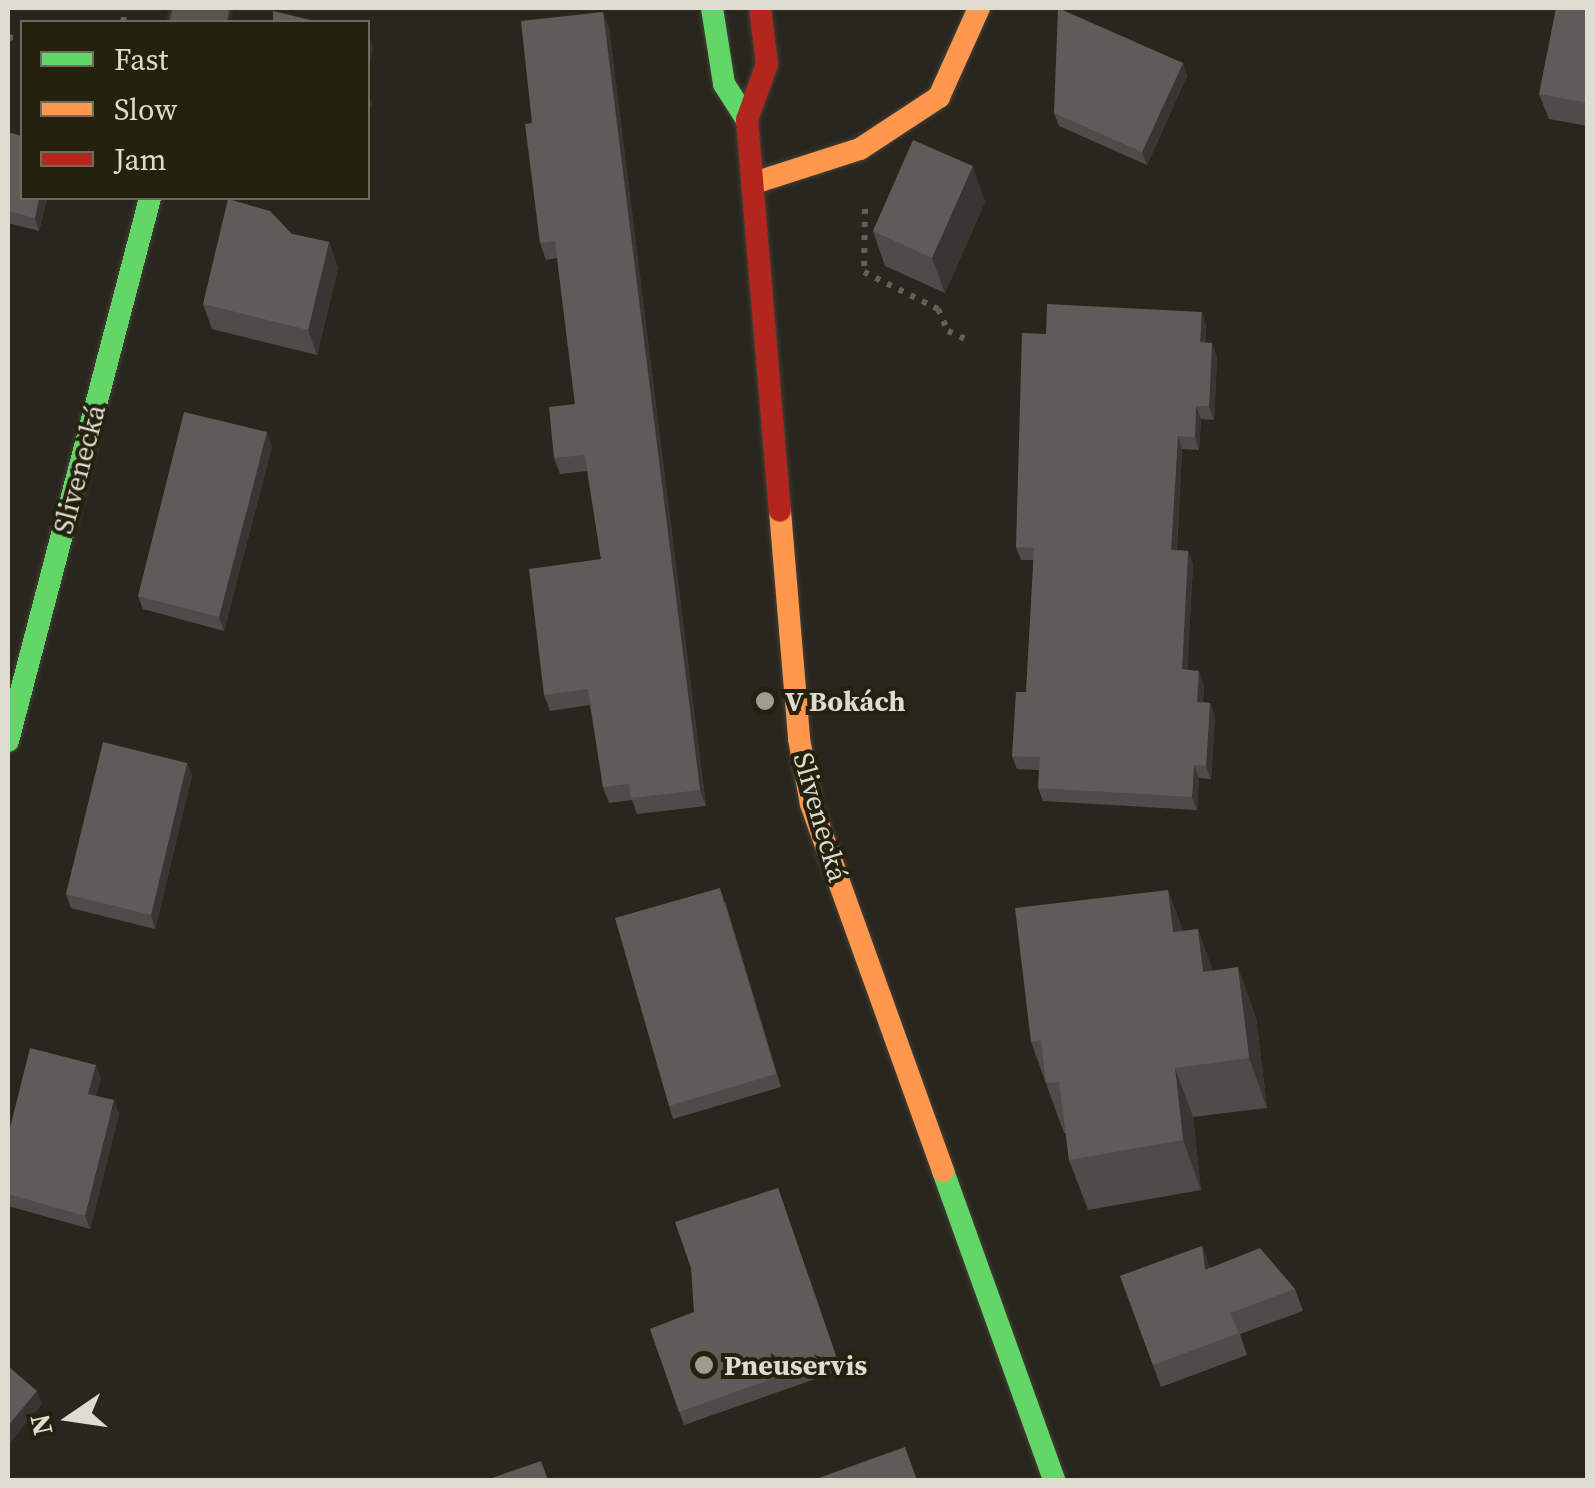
<!DOCTYPE html>
<html>
<head>
<meta charset="utf-8">
<style>
	body { margin:0 }
	#map { position:relative; width:1595px; height:1488px; overflow:hidden; background:#29261d; font-family:"Source Serif 4",serif }
	div>[style] { position:absolute }
	[style*='--x'] { left:calc(var(--x)*1px); top:calc(var(--y)*1px); width:calc(var(--w)*1px); rotate:calc(var(--a)*1deg) }
	.path>* { height:6px; margin-top:-3px; transform-origin:0; background:repeating-linear-gradient(90deg,#615f58 0 5px,transparent 0 13px) }
	.roads { filter:drop-shadow(0 0 2px #424039) drop-shadow(0 0 2px #424039) }
	.street>* { height:55px; margin:-27.5px; padding:0 27.5px; transform-origin:27.5px; border-radius:27.5px; background:#57554f }
	.fast>* { height:22px; margin:-11px; padding:0 11px; transform-origin:11px; border-radius:11px; background:#63d668 }
	.slow>* { height:22px; margin:-11px; padding:0 11px; transform-origin:11px; border-radius:11px; background:#ff974d }
	.jam>* { height:22px; margin:-11px; padding:0 11px; transform-origin:11px; border-radius:11px; background:#b3261e }
	.wall>* { inset:0; background:#514a4a }
	.shaded-wall>* { inset:0; background:#3a3532 }
	.building>* { inset:0; background:#605a58 }
	.dots>* { width:28px; height:28px; translate:-50% -50%; box-sizing:border-box; border:5px solid #25210f; border-radius:50% }
	span { translate:-50% -50%; white-space:nowrap; text-align:center; line-height:1.15; -webkit-text-stroke:8px #25210f; paint-order:stroke }
	.street-label { font-size:28px; color:#dedbd0 }
	.poi-label { font-size:28px; color:#dedbd0; font-weight:700 }
	.left { translate:0 -50%; text-align:left }
	.frame { position:absolute; inset:0; border:10px solid #dedbd0; pointer-events:none }
	.legend { position:absolute; left:20px; top:20px; width:350px; height:180px; box-sizing:border-box; background:#25210f; border:2px solid #6f6b5c; margin:0; padding:12px 18px; list-style:none; font-size:30px; color:#dedbd0 }
	.legend li { display:flex; align-items:center; gap:20px; height:50px }
	.legend b { width:50px; border:2px solid #6f6b5c }
	.north { position:absolute; left:20px; top:1368px; width:100px; height:100px; -webkit-text-stroke:8px #25210f; paint-order:stroke; rotate:257deg; font-size:28px; font-weight:700; line-height:40px; text-align:center; color:#dedbd0 }
	.north::after { content:''; display:block; margin:auto; width:35px; height:45px; background:#dedbd0; clip-path:polygon(50% 0,100% 100%,50% 72%,0 100%) }
</style>
</head>
<body>
<div id="map">
	<div class="path">
		<i style="--x:123;--y:22;--w:14;--a:-78"></i>
		<i style="--x:8;--y:37;--w:14;--a:12"></i>
		<i style="--x:865;--y:209;--w:63;--a:90.9"></i>
		<i style="--x:864;--y:272;--w:83;--a:26.6"></i>
		<i style="--x:938;--y:309;--w:24;--a:66"></i>
		<i style="--x:948;--y:331;--w:19;--a:25"></i>
	</div>
	<div class="roads">
		<div class="street">
			<i style="--x:197;--y:22;--w:15;--a:-74"></i>
		</div>
		<div class="fast">
			<i style="--x:712;--y:8;--w:77;--a:81"></i>
			<i style="--x:724;--y:84;--w:43;--a:57.4"></i>
			<i style="--x:8;--y:741;--w:561;--a:-75.34"></i>
			<i style="--x:943;--y:1171;--w:328;--a:70.2"></i>
		</div>
		<div class="slow">
			<i style="--x:754;--y:183;--w:111;--a:-17.8"></i>
			<i style="--x:860;--y:149;--w:95;--a:-33.4"></i>
			<i style="--x:939;--y:97;--w:98;--a:-65.8"></i>
			<i style="--x:780;--y:511;--w:229;--a:85.2"></i>
			<i style="--x:799;--y:739;--w:66;--a:79.5"></i>
			<i style="--x:811;--y:804;--w:390;--a:70.2"></i>
		</div>
		<div class="jam">
			<i style="--x:760;--y:8;--w:56;--a:82.9"></i>
			<i style="--x:767;--y:64;--w:59;--a:109.7"></i>
			<i style="--x:747;--y:120;--w:392;--a:85.2"></i>
		</div>
	</div>
	<div class="wall">
		<i style="clip-path:polygon(1588px 8px,1588px 126px,1549px 119px,1539px 94px)"></i>
		<i style="clip-path:polygon(603px 12px,609px 28px,706px 806px,637px 814px,632px 800px,609px 803px,603px 787px,590px 705px,550px 711px,544px 695px,601px 559px,587px 471px,560px 474px,554px 458px,575px 404px,557px 258px,546px 260px,540px 243px,532px 123px)"></i>
		<i style="clip-path:polygon(1183px 63px,1187px 76px,1147px 165px,1059px 126px,1054px 113px)"></i>
		<i style="clip-path:polygon(8px 132px,47px 198px,39px 231px,8px 223px)"></i>
		<i style="clip-path:polygon(985px 202px,945px 293px,885px 266px,873px 231px)"></i>
		<i style="clip-path:polygon(292px 234px,329px 242px,338px 268px,317px 355px,212px 329px,203px 304px)"></i>
		<i style="clip-path:polygon(1206px 325px,1205px 343px,1217px 356px,1214px 420px,1201px 419px,1199px 450px,1182px 449px,1177px 550px,1188px 551px,1193px 564px,1187px 670px,1204px 684px,1203px 702px,1210px 703px,1215px 716px,1211px 779px,1199px 778px,1197px 810px,1043px 801px,1038px 788px,1039px 770px,1017px 769px,1012px 756px,1026px 692px,1034px 560px,1021px 560px,1016px 547px,1046px 334px)"></i>
		<i style="clip-path:polygon(272px 446px,224px 631px,143px 609px,138px 596px)"></i>
		<i style="clip-path:polygon(187px 763px,192px 776px,155px 929px,71px 908px,66px 894px)"></i>
		<i style="clip-path:polygon(1168px 890px,1183px 931px,1213px 971px,1256px 1017px,1267px 1108px,1193px 1117px,1201px 1190px,1088px 1210px,1069px 1160px,1066px 1133px,1064px 1133px,1031px 1042px)"></i>
		<i style="clip-path:polygon(725px 901px,781px 1087px,673px 1119px,669px 1106px)"></i>
		<i style="clip-path:polygon(101px 1078px,96px 1096px,119px 1113px,90px 1229px,8px 1206px,8px 1136px)"></i>
		<i style="clip-path:polygon(778px 1188px,841px 1370px,684px 1425px,650px 1329px,694px 1312px)"></i>
		<i style="clip-path:polygon(1202px 1246px,1210px 1268px,1295px 1289px,1303px 1311px,1240px 1334px,1247px 1355px,1161px 1387px,1120px 1276px)"></i>
	</div>
	<div class="shaded-wall">
		<i style="clip-path:polygon(603px 12px,609px 28px,706px 806px,700px 790px)"></i>
		<i style="clip-path:polygon(369px 35px,373px 48px,368px 75px,368px 41px)"></i>
		<i style="clip-path:polygon(1183px 63px,1187px 76px,1147px 165px,1142px 152px)"></i>
		<i style="clip-path:polygon(368px 92px,372px 105px,368px 110px)"></i>
		<i style="clip-path:polygon(973px 166px,985px 202px,945px 293px,932px 258px)"></i>
		<i style="clip-path:polygon(39px 198px,47px 198px,39px 231px,35px 218px)"></i>
		<i style="clip-path:polygon(329px 242px,338px 268px,317px 355px,308px 330px)"></i>
		<i style="clip-path:polygon(1202px 312px,1206px 325px,1205px 356px,1200px 342px)"></i>
		<i style="clip-path:polygon(1212px 343px,1217px 356px,1214px 420px,1209px 406px)"></i>
		<i style="clip-path:polygon(1196px 406px,1201px 419px,1199px 450px,1195px 437px)"></i>
		<i style="clip-path:polygon(267px 432px,272px 446px,224px 631px,219px 617px)"></i>
		<i style="clip-path:polygon(1178px 436px,1182px 449px,1176px 563px,1171px 550px)"></i>
		<i style="clip-path:polygon(1188px 551px,1193px 564px,1187px 683px,1182px 669px)"></i>
		<i style="clip-path:polygon(1199px 671px,1204px 684px,1202px 715px,1197px 702px)"></i>
		<i style="clip-path:polygon(1210px 703px,1215px 716px,1211px 779px,1206px 766px)"></i>
		<i style="clip-path:polygon(187px 763px,192px 776px,155px 929px,151px 915px)"></i>
		<i style="clip-path:polygon(1194px 765px,1199px 778px,1197px 810px,1192px 797px)"></i>
		<i style="clip-path:polygon(1168px 890px,1186px 939px,1173px 932px)"></i>
		<i style="clip-path:polygon(1198px 929px,1216px 979px,1203px 972px)"></i>
		<i style="clip-path:polygon(1238px 967px,1256px 1017px,1267px 1108px,1249px 1058px)"></i>
		<i style="clip-path:polygon(96px 1065px,101px 1078px,93px 1108px,88px 1094px)"></i>
		<i style="clip-path:polygon(1175px 1068px,1193px 1117px,1201px 1190px,1183px 1140px)"></i>
		<i style="clip-path:polygon(114px 1100px,119px 1113px,90px 1229px,85px 1216px)"></i>
		<i style="clip-path:polygon(1202px 1246px,1210px 1268px,1205px 1270px)"></i>
		<i style="clip-path:polygon(37px 1391px,42px 1404px,8px 1445px,8px 1426px)"></i>
	</div>
	<div class="building">
		<i style="clip-path:polygon(1058px 8px,1183px 63px,1142px 152px,1054px 113px)"></i>
		<i style="clip-path:polygon(1556px 8px,1588px 8px,1588px 103px,1539px 94px)"></i>
		<i style="clip-path:polygon(273px 11px,319px 22px,273px 22px)"></i>
		<i style="clip-path:polygon(603px 12px,700px 790px,631px 798px,629px 784px,603px 787px,588px 689px,544px 695px,529px 569px,601px 559px,585px 455px,554px 458px,549px 407px,575px 404px,555px 241px,540px 243px,525px 124px,532px 123px,521px 21px)"></i>
		<i style="clip-path:polygon(8px 132px,22px 136px,22px 198px,39px 198px,35px 218px,8px 211px)"></i>
		<i style="clip-path:polygon(913px 140px,973px 166px,932px 258px,873px 231px)"></i>
		<i style="clip-path:polygon(228px 199px,270px 211px,292px 234px,329px 242px,308px 330px,203px 304px)"></i>
		<i style="clip-path:polygon(1047px 304px,1202px 312px,1200px 342px,1212px 343px,1209px 406px,1196px 406px,1195px 437px,1178px 436px,1171px 550px,1188px 551px,1182px 669px,1199px 671px,1197px 702px,1210px 703px,1206px 766px,1194px 765px,1192px 797px,1038px 788px,1040px 757px,1012px 756px,1016px 692px,1026px 692px,1034px 548px,1016px 547px,1022px 333px,1046px 334px)"></i>
		<i style="clip-path:polygon(184px 412px,267px 432px,219px 617px,138px 596px)"></i>
		<i style="clip-path:polygon(103px 742px,187px 763px,151px 915px,66px 894px)"></i>
		<i style="clip-path:polygon(720px 888px,776px 1074px,669px 1106px,615px 918px)"></i>
		<i style="clip-path:polygon(1168px 890px,1173px 932px,1198px 929px,1203px 972px,1238px 967px,1249px 1058px,1175px 1068px,1183px 1140px,1069px 1160px,1059px 1082px,1046px 1083px,1041px 1040px,1031px 1042px,1015px 908px)"></i>
		<i style="clip-path:polygon(30px 1048px,96px 1065px,88px 1094px,114px 1100px,85px 1216px,8px 1194px,8px 1136px)"></i>
		<i style="clip-path:polygon(778px 1188px,836px 1356px,679px 1412px,650px 1329px,694px 1312px,691px 1268px,675px 1222px)"></i>
		<i style="clip-path:polygon(1202px 1246px,1205px 1270px,1260px 1248px,1295px 1289px,1230px 1313px,1239px 1333px,1153px 1365px,1120px 1276px)"></i>
		<i style="clip-path:polygon(8px 1366px,37px 1391px,8px 1426px)"></i>
		<i style="clip-path:polygon(905px 1447px,917px 1480px,813px 1480px)"></i>
		<i style="clip-path:polygon(541px 1461px,548px 1480px,486px 1480px)"></i>
	</div>
	<div class="dots">
		<i style="left:765px;top:701px;background:#9f9c91"></i>
		<i style="left:704px;top:1365px;background:#9f9c91"></i>
	</div>
	<div class="street-label">
		<span style="left:79px;top:469px;rotate:-75deg">Slivenecká</span>
		<span style="left:821px;top:817px;rotate:74deg">Slivenecká</span>
	</div>
	<div class="poi-label">
		<span class="left" style="left:785px;top:701px">V Bokách</span>
		<span class="left" style="left:724px;top:1365px">Pneuservis</span>
	</div>
	<div class="frame"></div>
	<ul class="legend">
	<li><b style="height:12px;background:#63d668"></b>Fast</li>
	<li><b style="height:12px;background:#ff974d"></b>Slow</li>
	<li><b style="height:12px;background:#b3261e"></b>Jam</li>
	</ul>
	<div class="north">N</div>
</div>
</body>
</html>
